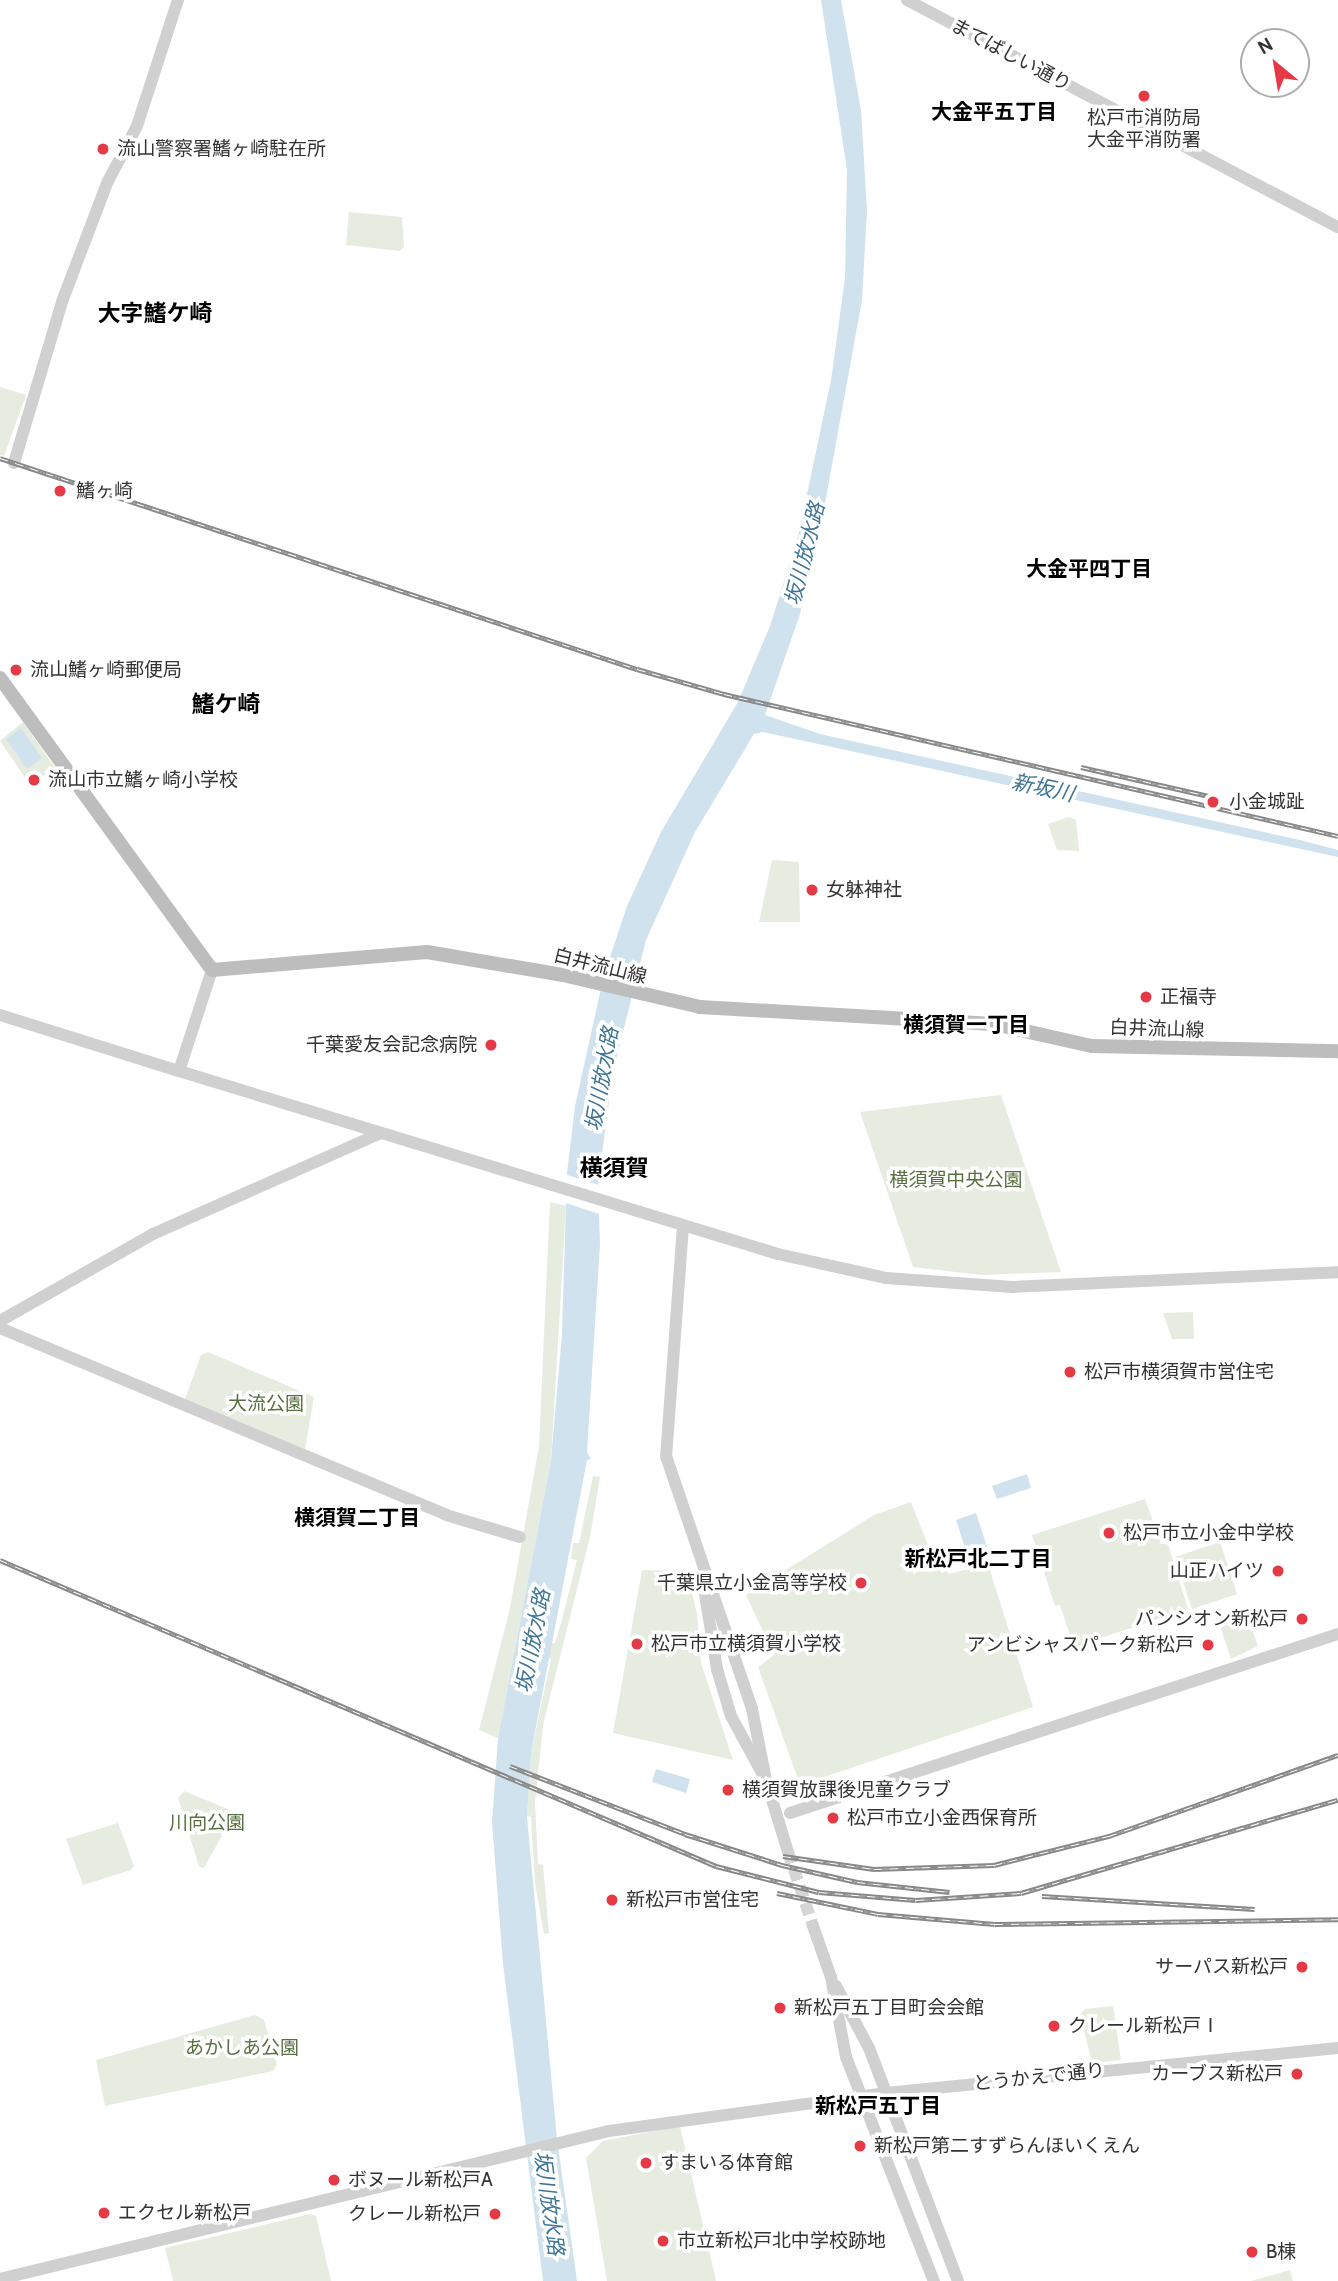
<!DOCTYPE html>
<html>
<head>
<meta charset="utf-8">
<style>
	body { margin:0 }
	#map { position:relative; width:1338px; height:2281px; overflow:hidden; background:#fff; font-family:Cabin,"Noto Sans JP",sans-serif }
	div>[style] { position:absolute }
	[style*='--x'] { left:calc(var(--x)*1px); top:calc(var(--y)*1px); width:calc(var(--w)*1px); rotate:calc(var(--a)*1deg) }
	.green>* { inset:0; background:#e6ecdf }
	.water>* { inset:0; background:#cfe2ee }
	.pier>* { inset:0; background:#fff }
	.tertiary-tunnel>* { height:12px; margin-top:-6px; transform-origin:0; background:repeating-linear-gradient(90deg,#d6d6d6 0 12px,transparent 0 18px) }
	.tertiary>* { height:12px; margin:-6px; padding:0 6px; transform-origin:6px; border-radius:6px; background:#d0d0d0 }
	.secondary>* { height:14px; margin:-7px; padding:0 7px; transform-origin:7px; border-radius:7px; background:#bdbdbd }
	.rail>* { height:5px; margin-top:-2.5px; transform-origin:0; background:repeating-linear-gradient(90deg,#fff 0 8px,#888 0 16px); box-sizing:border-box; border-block:2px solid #888 }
	.dots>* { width:19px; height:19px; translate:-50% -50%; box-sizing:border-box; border:4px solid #fff; border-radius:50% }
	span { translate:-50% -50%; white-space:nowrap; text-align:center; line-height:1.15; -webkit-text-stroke:7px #fff; paint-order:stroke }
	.street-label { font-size:19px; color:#333 }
	.poi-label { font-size:19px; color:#333 }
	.left { translate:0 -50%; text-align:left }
	.right { translate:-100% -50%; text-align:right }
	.park-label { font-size:19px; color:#56703f }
	.neighbourhood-label { font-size:21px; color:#000; font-weight:700 }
	.water-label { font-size:21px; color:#3f7597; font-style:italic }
	.quarter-label { font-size:23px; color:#000; font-weight:700 }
	.north { position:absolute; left:1240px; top:28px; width:70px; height:70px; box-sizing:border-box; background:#fff; border:2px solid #adadad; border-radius:50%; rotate:330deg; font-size:19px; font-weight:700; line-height:28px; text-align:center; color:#333 }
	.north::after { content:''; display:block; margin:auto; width:24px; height:32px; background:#e63946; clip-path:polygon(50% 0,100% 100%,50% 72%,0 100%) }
</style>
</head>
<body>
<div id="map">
	<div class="green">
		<i style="clip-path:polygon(349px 212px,402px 217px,404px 247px,400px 251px,346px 245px)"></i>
		<i style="clip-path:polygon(0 387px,26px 395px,4px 456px,0 455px)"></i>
		<i style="clip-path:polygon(23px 722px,55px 768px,30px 785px,0 741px)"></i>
		<i style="clip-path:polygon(1069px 817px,1076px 820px,1079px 851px,1057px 850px,1048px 824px)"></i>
		<i style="clip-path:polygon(772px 860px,799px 862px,800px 922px,759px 922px)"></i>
		<i style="clip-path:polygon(1001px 1095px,1061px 1272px,981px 1275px,913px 1267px,860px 1112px)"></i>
		<i style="clip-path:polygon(550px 1202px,566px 1206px,551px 1460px,498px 1738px,479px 1730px,510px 1608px,539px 1446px)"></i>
		<i style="clip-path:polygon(1193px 1312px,1194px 1339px,1172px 1339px,1163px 1313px)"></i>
		<i style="clip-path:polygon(208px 1352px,314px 1397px,305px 1449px,185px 1399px,201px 1355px)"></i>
		<i style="clip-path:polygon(593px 1476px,600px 1477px,590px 1537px,543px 1725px,535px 1803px,538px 1864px,543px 1865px,549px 1933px,544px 1934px,535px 1883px,531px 1817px,527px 1816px,531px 1753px,551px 1659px,547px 1658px,550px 1643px,555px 1643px,561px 1623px,577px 1560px,571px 1559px,573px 1543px,579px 1543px)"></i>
		<i style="clip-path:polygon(1145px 1499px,1161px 1544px,1168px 1544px,1188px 1609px,1074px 1647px,1060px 1605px,1055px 1606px,1032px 1535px)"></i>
		<i style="clip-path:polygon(911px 1502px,929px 1548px,949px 1574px,988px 1564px,1033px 1707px,800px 1785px,758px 1667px,774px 1655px,746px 1595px,874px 1515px)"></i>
		<i style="clip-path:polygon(1220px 1542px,1237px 1594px,1192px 1609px,1175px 1557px)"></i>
		<i style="clip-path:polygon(642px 1570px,687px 1571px,697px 1614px,701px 1663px,733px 1760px,613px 1733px)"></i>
		<i style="clip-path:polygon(1245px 1608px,1258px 1646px,1231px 1659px,1217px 1617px)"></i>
		<i style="clip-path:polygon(184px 1791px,235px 1812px,204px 1868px,199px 1866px,178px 1798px)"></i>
		<i style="clip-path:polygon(118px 1823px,134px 1866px,131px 1870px,83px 1885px,66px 1839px)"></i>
		<i style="clip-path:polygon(1113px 2006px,1121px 2060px,1092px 2063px,1080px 2014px,1085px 2009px)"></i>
		<i style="clip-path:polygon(255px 2015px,264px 2020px,277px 2064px,273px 2071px,105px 2106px,96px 2060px)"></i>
		<i style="clip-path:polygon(680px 2126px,716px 2281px,607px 2281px,586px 2158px,603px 2141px)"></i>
		<i style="clip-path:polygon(310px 2214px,316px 2216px,331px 2281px,173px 2281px,165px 2248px)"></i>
		<i style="clip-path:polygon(1290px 2270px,1293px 2281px,1251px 2281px)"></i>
	</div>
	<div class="water">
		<i style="clip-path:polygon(821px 0,841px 0,861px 110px,867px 211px,862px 300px,820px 531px,800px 614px,765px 715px,820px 734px,1300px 840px,1338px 850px,1338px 857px,763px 732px,754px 734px,695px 832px,646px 940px,613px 1072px,598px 1184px,600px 1244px,587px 1452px,591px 1459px,587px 1460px,531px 1753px,527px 1817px,557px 2139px,577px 2281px,543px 2281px,503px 1964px,492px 1822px,498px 1738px,551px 1460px,562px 1334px,567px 1173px,575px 1106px,604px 975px,627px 906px,661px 832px,738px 702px,770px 626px,798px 537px,831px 380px,845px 278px,847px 170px)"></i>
		<i style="clip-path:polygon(21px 728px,42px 758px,27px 769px,6px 739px)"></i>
		<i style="clip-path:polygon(1027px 1474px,1031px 1488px,997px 1499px,992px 1486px)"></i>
		<i style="clip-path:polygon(976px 1513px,987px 1547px,967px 1554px,956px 1520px)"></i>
		<i style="clip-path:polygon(656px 1769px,690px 1779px,686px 1793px,652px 1782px)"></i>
	</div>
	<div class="pier">
		<i style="clip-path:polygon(564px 1174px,602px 1186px,602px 1215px,563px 1202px)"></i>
	</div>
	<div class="tertiary-tunnel">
		<i style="--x:788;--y:1852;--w:78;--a:71.3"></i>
	</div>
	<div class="tertiary">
		<i style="--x:907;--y:0;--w:487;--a:27.8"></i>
		<i style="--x:14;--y:463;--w:171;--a:-73.4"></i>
		<i style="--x:63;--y:299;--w:124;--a:-69.2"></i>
		<i style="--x:107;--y:183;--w:64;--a:-62.2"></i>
		<i style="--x:137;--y:126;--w:133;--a:-72"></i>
		<i style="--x:0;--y:1015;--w:188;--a:17.4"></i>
		<i style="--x:179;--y:1071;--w:106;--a:-71.9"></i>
		<i style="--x:179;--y:1071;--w:626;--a:16.99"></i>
		<i style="--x:778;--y:1254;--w:111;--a:12.5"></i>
		<i style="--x:886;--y:1278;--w:127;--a:4.1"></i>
		<i style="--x:1013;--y:1287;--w:325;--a:-2.6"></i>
		<i style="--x:683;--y:1226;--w:231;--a:94.2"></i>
		<i style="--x:666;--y:1456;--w:267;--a:71.2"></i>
		<i style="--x:752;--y:1709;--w:72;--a:78.8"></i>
		<i style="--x:766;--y:1780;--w:75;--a:73"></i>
		<i style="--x:0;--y:1321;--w:176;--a:-29.6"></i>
		<i style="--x:153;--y:1234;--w:249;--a:-23.9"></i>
		<i style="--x:0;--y:1328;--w:484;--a:22.7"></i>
		<i style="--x:446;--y:1515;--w:77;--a:16.6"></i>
		<i style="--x:705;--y:1594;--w:76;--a:80.9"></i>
		<i style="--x:717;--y:1669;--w:49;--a:73.4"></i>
		<i style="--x:731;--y:1716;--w:63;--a:61.4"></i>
		<i style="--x:790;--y:1813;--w:576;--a:-18.09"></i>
		<i style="--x:813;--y:1926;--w:54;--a:70.6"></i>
		<i style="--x:831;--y:1977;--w:81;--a:79.4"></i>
		<i style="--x:846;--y:2057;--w:241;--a:68.6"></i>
		<i style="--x:836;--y:1986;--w:70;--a:62"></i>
		<i style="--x:869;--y:2048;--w:249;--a:69.1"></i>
		<i style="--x:0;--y:2279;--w:627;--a:-13.66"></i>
		<i style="--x:609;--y:2131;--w:280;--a:-7.8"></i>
		<i style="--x:886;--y:2093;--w:454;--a:-5.7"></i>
	</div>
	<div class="secondary">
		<i style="--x:0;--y:678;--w:361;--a:54"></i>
		<i style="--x:212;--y:970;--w:216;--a:-4.8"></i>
		<i style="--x:427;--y:952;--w:138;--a:9.6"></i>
		<i style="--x:563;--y:975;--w:141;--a:13.1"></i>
		<i style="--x:700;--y:1007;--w:294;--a:3.3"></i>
		<i style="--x:994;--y:1024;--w:100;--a:12.7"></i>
		<i style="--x:1092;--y:1046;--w:246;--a:1.2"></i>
	</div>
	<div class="rail">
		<i style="--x:0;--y:458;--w:671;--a:18.33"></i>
		<i style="--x:637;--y:669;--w:91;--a:16"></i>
		<i style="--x:724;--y:694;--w:630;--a:13.02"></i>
		<i style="--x:1081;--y:767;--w:139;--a:12.8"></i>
		<i style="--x:0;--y:1560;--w:779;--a:23.14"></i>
		<i style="--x:716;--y:1866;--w:106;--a:14.2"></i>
		<i style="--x:819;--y:1892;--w:97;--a:4.7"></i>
		<i style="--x:916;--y:1900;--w:105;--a:-3.8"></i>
		<i style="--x:1021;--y:1893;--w:330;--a:-16.4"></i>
		<i style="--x:510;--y:1766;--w:188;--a:21.2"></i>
		<i style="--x:685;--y:1834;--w:102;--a:17.7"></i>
		<i style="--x:782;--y:1865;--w:77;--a:12.8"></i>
		<i style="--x:857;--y:1882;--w:93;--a:6.2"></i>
		<i style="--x:783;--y:1856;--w:92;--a:8.1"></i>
		<i style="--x:874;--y:1869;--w:120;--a:-1.9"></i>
		<i style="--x:994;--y:1865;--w:119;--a:-14.2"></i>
		<i style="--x:1109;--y:1836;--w:243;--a:-19.5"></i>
		<i style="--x:777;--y:1893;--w:103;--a:11.7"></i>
		<i style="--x:878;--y:1914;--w:117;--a:4.9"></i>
		<i style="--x:995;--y:1924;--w:343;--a:-0.8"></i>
		<i style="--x:1042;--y:1896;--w:213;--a:3.5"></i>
	</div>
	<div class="dots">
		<i style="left:1144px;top:96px;background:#e63946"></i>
		<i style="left:103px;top:149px;background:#e63946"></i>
		<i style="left:60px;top:491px;background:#e63946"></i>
		<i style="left:16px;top:670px;background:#e63946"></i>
		<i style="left:34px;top:780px;background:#e63946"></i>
		<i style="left:1213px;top:802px;background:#e63946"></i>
		<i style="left:812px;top:890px;background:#e63946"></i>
		<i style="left:1146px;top:997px;background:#e63946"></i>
		<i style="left:491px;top:1045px;background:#e63946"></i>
		<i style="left:1070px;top:1372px;background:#e63946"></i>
		<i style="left:1109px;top:1533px;background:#e63946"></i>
		<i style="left:1278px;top:1571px;background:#e63946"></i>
		<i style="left:861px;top:1583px;background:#e63946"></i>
		<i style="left:1302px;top:1619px;background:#e63946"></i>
		<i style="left:637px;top:1644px;background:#e63946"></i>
		<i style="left:1208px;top:1645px;background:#e63946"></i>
		<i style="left:728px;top:1790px;background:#e63946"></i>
		<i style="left:833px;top:1818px;background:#e63946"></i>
		<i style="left:612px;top:1900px;background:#e63946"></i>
		<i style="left:1302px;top:1967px;background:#e63946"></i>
		<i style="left:780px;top:2008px;background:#e63946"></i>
		<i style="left:1054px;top:2026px;background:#e63946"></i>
		<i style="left:1297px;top:2074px;background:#e63946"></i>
		<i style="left:860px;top:2146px;background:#e63946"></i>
		<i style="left:646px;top:2163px;background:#e63946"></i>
		<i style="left:334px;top:2180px;background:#e63946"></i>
		<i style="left:104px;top:2213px;background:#e63946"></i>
		<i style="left:495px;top:2214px;background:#e63946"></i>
		<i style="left:663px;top:2241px;background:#e63946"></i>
		<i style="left:1252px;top:2252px;background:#e63946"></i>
	</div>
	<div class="street-label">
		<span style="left:1011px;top:55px;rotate:28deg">まてばしい通り</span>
		<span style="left:600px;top:966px;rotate:14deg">白井流山線</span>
		<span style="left:1157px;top:1029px;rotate:2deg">白井流山線</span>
		<span style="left:1039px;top:2077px;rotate:-6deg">とうかえで通り</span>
	</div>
	<div class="poi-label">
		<span style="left:1144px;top:129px">松戸市消防局<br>大金平消防署</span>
		<span class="left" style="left:117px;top:149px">流山警察署鰭ヶ崎駐在所</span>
		<span class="left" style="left:76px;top:491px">鰭ヶ崎</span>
		<span class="left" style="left:30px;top:670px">流山鰭ヶ崎郵便局</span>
		<span class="left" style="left:48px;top:780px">流山市立鰭ヶ崎小学校</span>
		<span class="left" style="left:1229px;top:802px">小金城趾</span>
		<span class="left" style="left:826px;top:890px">女躰神社</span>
		<span class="left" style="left:1160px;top:997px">正福寺</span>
		<span class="right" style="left:477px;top:1045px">千葉愛友会記念病院</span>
		<span class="left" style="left:1084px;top:1372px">松戸市横須賀市営住宅</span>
		<span class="left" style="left:1123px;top:1533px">松戸市立小金中学校</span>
		<span class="right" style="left:1264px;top:1571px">山正ハイツ</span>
		<span class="right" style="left:847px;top:1583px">千葉県立小金高等学校</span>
		<span class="right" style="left:1288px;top:1619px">パンシオン新松戸</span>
		<span class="left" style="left:651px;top:1644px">松戸市立横須賀小学校</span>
		<span class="right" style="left:1194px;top:1645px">アンビシャスパーク新松戸</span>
		<span class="left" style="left:742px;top:1790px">横須賀放課後児童クラブ</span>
		<span class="left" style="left:847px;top:1818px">松戸市立小金西保育所</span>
		<span class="left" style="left:626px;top:1900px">新松戸市営住宅</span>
		<span class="right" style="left:1288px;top:1967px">サーパス新松戸</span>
		<span class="left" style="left:794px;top:2008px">新松戸五丁目町会会館</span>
		<span class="left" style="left:1068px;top:2026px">クレール新松戸Ⅰ</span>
		<span class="right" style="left:1283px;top:2074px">カーブス新松戸</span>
		<span class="left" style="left:874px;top:2146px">新松戸第二すずらんほいくえん</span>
		<span class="left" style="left:660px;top:2163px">すまいる体育館</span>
		<span class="left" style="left:348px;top:2180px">ボヌール新松戸A</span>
		<span class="left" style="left:118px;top:2213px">エクセル新松戸</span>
		<span class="right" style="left:481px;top:2214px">クレール新松戸</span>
		<span class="left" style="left:677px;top:2241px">市立新松戸北中学校跡地</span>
		<span class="left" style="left:1266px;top:2252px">B棟</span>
	</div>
	<div class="park-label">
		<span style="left:956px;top:1180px">横須賀中央公園</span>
		<span style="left:266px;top:1404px">大流公園</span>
		<span style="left:207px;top:1823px">川向公園</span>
		<span style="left:242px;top:2048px">あかしあ公園</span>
	</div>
	<div class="neighbourhood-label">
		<span style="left:994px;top:112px">大金平五丁目</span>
		<span style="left:1089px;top:569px">大金平四丁目</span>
		<span style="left:966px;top:1025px">横須賀一丁目</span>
		<span style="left:357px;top:1518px">横須賀二丁目</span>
		<span style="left:978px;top:1559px">新松戸北二丁目</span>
		<span style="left:878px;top:2106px">新松戸五丁目</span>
	</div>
	<div class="water-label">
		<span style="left:805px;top:554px;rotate:-76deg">坂川放水路</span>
		<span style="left:1043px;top:788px;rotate:12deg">新坂川</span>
		<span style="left:602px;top:1079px;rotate:-80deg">坂川放水路</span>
		<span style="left:533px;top:1641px;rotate:-79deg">坂川放水路</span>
		<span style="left:549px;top:2203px;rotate:82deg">坂川放水路</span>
	</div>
	<div class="quarter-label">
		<span style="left:155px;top:313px">大字鰭ケ崎</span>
		<span style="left:226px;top:704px">鰭ケ崎</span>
		<span style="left:614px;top:1168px">横須賀</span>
	</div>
	<div class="north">N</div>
</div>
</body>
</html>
